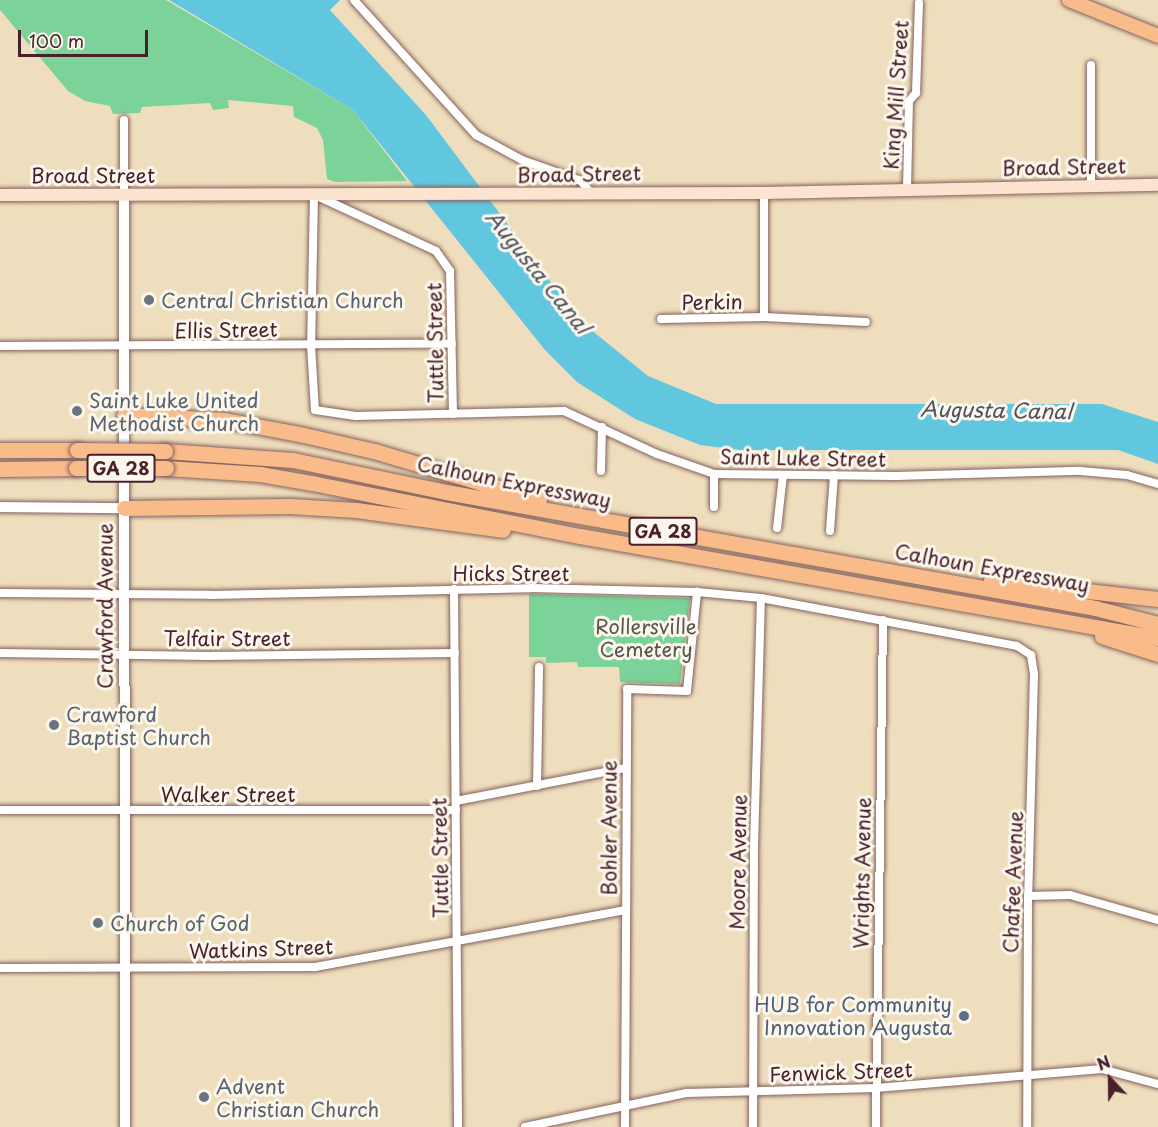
<!DOCTYPE html>
<html>
<head>
<meta charset="utf-8">
<style>
	body { margin:0 }
	#map { position:relative; width:1158px; height:1127px; overflow:hidden; background:#efdebd; font-family:"Playpen Sans",sans-serif }
	div>[style] { position:absolute }
	[style*='--x'] { left:calc(var(--x)*1px); top:calc(var(--y)*1px); width:calc(var(--w)*1px); rotate:calc(var(--a)*1deg) }
	.green>* { inset:0; background:#7cd399 }
	.water>* { inset:0; background:#61c7de }
	.roads { filter:drop-shadow(0 0 2px #84625e) drop-shadow(0 0 2px #84625e) }
	.minor>* { height:8px; margin:-4px; padding:0 4px; transform-origin:4px; border-radius:4px; background:#fff }
	.tertiary>* { height:10px; margin:-5px; padding:0 5px; transform-origin:5px; border-radius:5px; background:#fff }
	.secondary>* { height:12px; margin:-6px; padding:0 6px; transform-origin:6px; border-radius:6px; background:#fde4d1 }
	.primary>* { height:14px; margin:-7px; padding:0 7px; transform-origin:7px; border-radius:7px; background:#fabb8b }
	.motorway>* { height:15px; margin:-7.5px; padding:0 7.5px; transform-origin:7.5px; border-radius:7.5px; background:#fabb8b }
	.bridges { filter:drop-shadow(0 0 2px #84625e) drop-shadow(0 0 2px #84625e) }
	.motorway-bridge>* { height:15px; margin:-7.5px; padding:0 7.5px; transform-origin:7.5px; border-radius:7.5px; background:#fabb8b }
	.dots>* { width:16px; height:16px; translate:-50% -50%; box-sizing:border-box; border:3px solid #fbf7ec; border-radius:50% }
	span { translate:-50% -50%; white-space:nowrap; text-align:center; line-height:1.15; -webkit-text-stroke:6px #fbf7ec; paint-order:stroke }
	.shield-label span { padding:2px 4px; background:#fbf7ec; border:2px solid; border-radius:4px; -webkit-text-stroke-width:0 }
	.shield-label { font-size:18px; color:#4a1f2b; font-weight:700 }
	.street-label { font-size:20px; color:#4a1f2b }
	.worship-label { font-size:20px; color:#5b616d }
	.left { translate:0 -50%; text-align:left }
	.park-label { font-size:20px; color:#59554c }
	.service-label { font-size:20px; color:#4e5e75 }
	.right { translate:-100% -50%; text-align:right }
	.water-label { font-size:21px; color:#515161; font-style:italic }
	.north { position:absolute; left:1080px; top:1049px; width:60px; height:60px; -webkit-text-stroke:4px #fbf7ec; paint-order:stroke; rotate:338deg; font-size:16px; font-weight:700; line-height:24px; text-align:center; color:#4a1f2b }
	.north::after { content:''; display:block; margin:auto; width:21px; height:27px; background:#4a1f2b; clip-path:polygon(50% 0,100% 100%,50% 72%,0 100%) }
	.scale { position:absolute; left:18px; top:30px; width:130px; height:27px; box-sizing:border-box; border:3px solid #4a1f2b; border-top:0; padding-left:8px; font-size:18px; line-height:21px; white-space:nowrap; color:#4a1f2b; -webkit-text-stroke:4px #fbf7ec; paint-order:stroke }
</style>
</head>
<body>
<div id="map">
	<div class="green">
		<i style="clip-path:polygon(0 0,166px 0,353px 110px,407px 181px,335px 182px,327px 179px,323px 140px,317px 128px,294px 117px,293px 106px,228px 100px,229px 108px,213px 110px,210px 103px,142px 107px,140px 113px,113px 114px,110px 106px,85px 101px,68px 91px,0 10px)"></i>
		<i style="clip-path:polygon(529px 594px,690px 598px,680px 684px,620px 682px,619px 667px,578px 667px,577px 662px,546px 663px,546px 657px,529px 657px)"></i>
	</div>
	<div class="water">
		<i style="clip-path:polygon(169px 0,340px 0,330px 10px,426px 115px,580px 321px,648px 376px,716px 404px,1102px 404px,1158px 422px,1158px 464px,1118px 450px,740px 450px,700px 445px,635px 419px,577px 382px,545px 350px,353px 110px)"></i>
	</div>
	<div class="roads">
		<div class="minor">
			<i style="--x:354;--y:0;--w:182;--a:47.9"></i>
			<i style="--x:476;--y:135;--w:52;--a:28.5"></i>
			<i style="--x:522;--y:160;--w:63;--a:19.6"></i>
			<i style="--x:581;--y:181;--w:14;--a:51"></i>
			<i style="--x:124;--y:120;--w:74;--a:90"></i>
			<i style="--x:1091;--y:184;--w:119;--a:-90"></i>
			<i style="--x:907;--y:189;--w:88;--a:-88.7"></i>
			<i style="--x:909;--y:101;--w:11;--a:-49"></i>
			<i style="--x:916;--y:93;--w:90;--a:-88.1"></i>
			<i style="--x:314;--y:195;--w:150;--a:91.1"></i>
			<i style="--x:311;--y:345;--w:65;--a:86.5"></i>
			<i style="--x:315;--y:410;--w:41;--a:8.3"></i>
			<i style="--x:356;--y:416;--w:208;--a:-1.4"></i>
			<i style="--x:564;--y:411;--w:102;--a:24.8"></i>
			<i style="--x:657;--y:454;--w:60;--a:19.3"></i>
			<i style="--x:714;--y:474;--w:182;--a:0.6"></i>
			<i style="--x:896;--y:476;--w:184;--a:-1.6"></i>
			<i style="--x:1080;--y:471;--w:47;--a:4.9"></i>
			<i style="--x:1127;--y:475;--w:32;--a:16"></i>
			<i style="--x:315;--y:195;--w:133;--a:24.8"></i>
			<i style="--x:436;--y:251;--w:24;--a:55"></i>
			<i style="--x:450;--y:271;--w:143;--a:88.8"></i>
			<i style="--x:764;--y:317;--w:124;--a:-90"></i>
			<i style="--x:661;--y:319;--w:103;--a:-1.1"></i>
			<i style="--x:764;--y:317;--w:102;--a:2.8"></i>
			<i style="--x:0;--y:346;--w:452;--a:-0.3"></i>
			<i style="--x:601;--y:471;--w:44;--a:-88.7"></i>
			<i style="--x:714;--y:474;--w:33;--a:90"></i>
			<i style="--x:777;--y:528;--w:53;--a:-83.5"></i>
			<i style="--x:830;--y:531;--w:56;--a:-85.9"></i>
			<i style="--x:454;--y:589;--w:538;--a:89.57"></i>
			<i style="--x:0;--y:593;--w:210;--a:0.5"></i>
			<i style="--x:210;--y:595;--w:321;--a:-1.2"></i>
			<i style="--x:531;--y:588;--w:166;--a:1.4"></i>
			<i style="--x:697;--y:592;--w:64;--a:5.4"></i>
			<i style="--x:761;--y:598;--w:260;--a:10.6"></i>
			<i style="--x:1017;--y:646;--w:17;--a:33"></i>
			<i style="--x:1031;--y:655;--w:19;--a:81"></i>
			<i style="--x:1034;--y:674;--w:222;--a:91.5"></i>
			<i style="--x:1028;--y:896;--w:231;--a:90.2"></i>
			<i style="--x:0;--y:653;--w:209;--a:0.8"></i>
			<i style="--x:209;--y:656;--w:246;--a:-0.7"></i>
			<i style="--x:537;--y:786;--w:119;--a:-89"></i>
			<i style="--x:456;--y:801;--w:172;--a:-11"></i>
			<i style="--x:0;--y:810;--w:456;--a:0"></i>
			<i style="--x:1028;--y:896;--w:42;--a:-1.4"></i>
			<i style="--x:1070;--y:895;--w:91;--a:15.9"></i>
			<i style="--x:0;--y:968;--w:315;--a:-0.2"></i>
			<i style="--x:315;--y:967;--w:316;--a:-10.4"></i>
			<i style="--x:525;--y:1127;--w:166;--a:-11.9"></i>
			<i style="--x:687;--y:1093;--w:189;--a:-1.5"></i>
			<i style="--x:876;--y:1088;--w:227;--a:-4.8"></i>
			<i style="--x:1102;--y:1069;--w:58;--a:15"></i>
			<i style="--x:625;--y:1127;--w:438;--a:-89.7"></i>
			<i style="--x:627;--y:689;--w:60;--a:1.9"></i>
			<i style="--x:687;--y:691;--w:100;--a:-84.2"></i>
			<i style="--x:753;--y:1127;--w:280;--a:-89.8"></i>
			<i style="--x:754;--y:847;--w:249;--a:-88.4"></i>
			<i style="--x:876;--y:1127;--w:507;--a:-89.21"></i>
		</div>
		<div class="tertiary">
			<i style="--x:124;--y:194;--w:933;--a:89.94"></i>
			<i style="--x:0;--y:507;--w:124;--a:0.5"></i>
		</div>
		<div class="secondary">
			<i style="--x:0;--y:195;--w:764;--a:-0.15"></i>
			<i style="--x:764;--y:193;--w:394;--a:-1.2"></i>
		</div>
		<div class="primary">
			<i style="--x:1069;--y:0;--w:96;--a:22"></i>
		</div>
		<div class="motorway">
			<i style="--x:124;--y:415;--w:101;--a:2.8"></i>
			<i style="--x:225;--y:420;--w:80;--a:10.8"></i>
			<i style="--x:304;--y:435;--w:72;--a:12.9"></i>
			<i style="--x:374;--y:451;--w:172;--a:16.5"></i>
			<i style="--x:0;--y:450;--w:77;--a:0"></i>
			<i style="--x:165;--y:451;--w:128;--a:4"></i>
			<i style="--x:293;--y:460;--w:156;--a:11.8"></i>
			<i style="--x:446;--y:492;--w:659;--a:10.13"></i>
			<i style="--x:1095;--y:608;--w:65;--a:14.3"></i>
			<i style="--x:166;--y:468;--w:94;--a:3.7"></i>
			<i style="--x:260;--y:474;--w:53;--a:9.8"></i>
			<i style="--x:312;--y:483;--w:273;--a:11.2"></i>
			<i style="--x:580;--y:536;--w:587;--a:10.01"></i>
			<i style="--x:0;--y:469;--w:76;--a:-0.8"></i>
			<i style="--x:124;--y:508;--w:166;--a:-0.7"></i>
			<i style="--x:290;--y:506;--w:66;--a:3.5"></i>
			<i style="--x:356;--y:510;--w:148;--a:7.7"></i>
			<i style="--x:991;--y:580;--w:168;--a:6.5"></i>
			<i style="--x:1102;--y:636;--w:59;--a:17.8"></i>
		</div>
	</div>
	<div class="bridges">
		<div class="motorway-bridge">
			<i style="--x:77;--y:450;--w:88;--a:0.7"></i>
			<i style="--x:76;--y:468;--w:90;--a:0"></i>
		</div>
	</div>
	<div class="dots">
		<i style="left:149px;top:300px;background:#6b7280"></i>
		<i style="left:77px;top:411px;background:#6b7280"></i>
		<i style="left:54px;top:725px;background:#6b7280"></i>
		<i style="left:98px;top:923px;background:#6b7280"></i>
		<i style="left:964px;top:1016px;background:#5c6f8a"></i>
		<i style="left:204px;top:1097px;background:#6b7280"></i>
	</div>
	<div class="shield-label">
		<span style="left:121px;top:468px">GA 28</span>
		<span style="left:663px;top:531px">GA 28</span>
	</div>
	<div class="street-label">
		<span style="left:896px;top:95px;rotate:-86deg">King Mill Street</span>
		<span style="left:1064px;top:167px;rotate:-1deg">Broad Street</span>
		<span style="left:579px;top:174px;rotate:-1deg">Broad Street</span>
		<span style="left:93px;top:175px">Broad Street</span>
		<span style="left:712px;top:302px;rotate:-1deg">Perkin</span>
		<span style="left:226px;top:330px;rotate:-1deg">Ellis Street</span>
		<span style="left:435px;top:343px;rotate:-91deg">Tuttle Street</span>
		<span style="left:803px;top:458px;rotate:1deg">Saint Luke Street</span>
		<span style="left:514px;top:482px;rotate:11deg">Calhoun Expressway</span>
		<span style="left:992px;top:568px;rotate:10deg">Calhoun Expressway</span>
		<span style="left:511px;top:573px">Hicks Street</span>
		<span style="left:105px;top:606px;rotate:-90deg">Crawford Avenue</span>
		<span style="left:227px;top:638px">Telfair Street</span>
		<span style="left:228px;top:794px">Walker Street</span>
		<span style="left:609px;top:828px;rotate:-90deg">Bohler Avenue</span>
		<span style="left:440px;top:858px;rotate:-91deg">Tuttle Street</span>
		<span style="left:738px;top:862px;rotate:-89deg">Moore Avenue</span>
		<span style="left:862px;top:873px;rotate:-89deg">Wrights Avenue</span>
		<span style="left:1013px;top:882px;rotate:-88deg">Chafee Avenue</span>
		<span style="left:261px;top:949px;rotate:-2deg">Watkins Street</span>
		<span style="left:841px;top:1072px;rotate:-2deg">Fenwick Street</span>
	</div>
	<div class="worship-label">
		<span class="left" style="left:161px;top:300px">Central Christian Church</span>
		<span class="left" style="left:89px;top:412px">Saint Luke United<br>Methodist Church</span>
		<span class="left" style="left:66px;top:726px">Crawford<br>Baptist Church</span>
		<span class="left" style="left:110px;top:923px">Church of God</span>
		<span class="left" style="left:216px;top:1098px">Advent<br>Christian Church</span>
	</div>
	<div class="park-label">
		<span style="left:646px;top:638px">Rollersville<br>Cemetery</span>
	</div>
	<div class="service-label">
		<span class="right" style="left:952px;top:1016px">HUB for Community<br>Innovation Augusta</span>
	</div>
	<div class="water-label">
		<span style="left:539px;top:271px;rotate:51deg">Augusta Canal</span>
		<span style="left:996px;top:409px;rotate:1deg">Augusta Canal</span>
	</div>
	<div class="north">N</div>
	<div class="scale">100 m</div>
</div>
</body>
</html>
